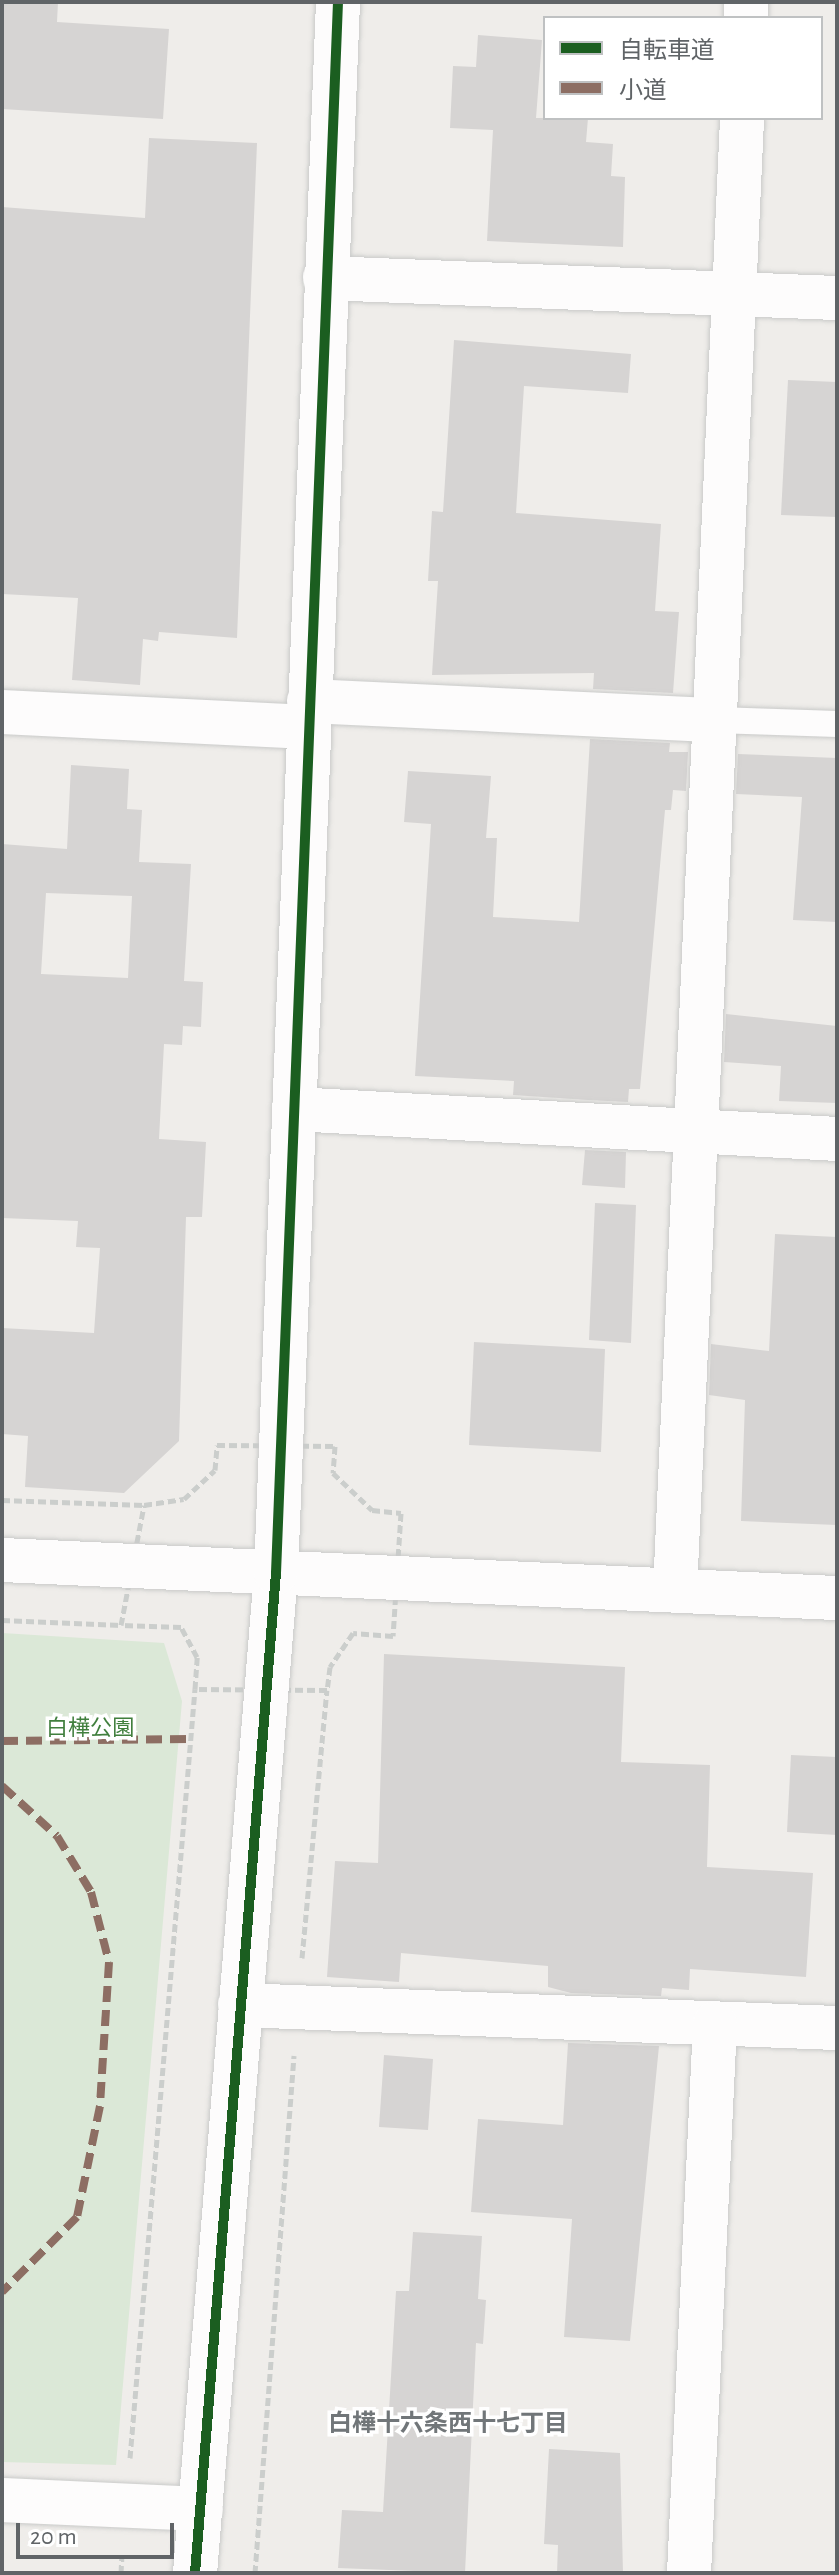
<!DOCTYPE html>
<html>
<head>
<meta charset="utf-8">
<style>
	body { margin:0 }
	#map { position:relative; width:839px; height:2575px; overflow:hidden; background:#efedea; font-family:"Alegreya Sans","Noto Sans JP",sans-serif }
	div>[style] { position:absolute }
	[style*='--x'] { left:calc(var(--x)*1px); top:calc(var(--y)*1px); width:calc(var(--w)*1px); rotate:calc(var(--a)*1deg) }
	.green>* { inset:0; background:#dbe8d7 }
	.building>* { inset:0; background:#d6d4d3 }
	.path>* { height:5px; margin-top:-2.5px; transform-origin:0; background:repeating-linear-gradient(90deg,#cbcecc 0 8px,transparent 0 12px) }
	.roads { filter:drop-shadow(0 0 2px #c9cac9) drop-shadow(0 0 2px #c9cac9) }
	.service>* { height:26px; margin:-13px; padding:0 13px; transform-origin:13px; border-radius:13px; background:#fdfcfc }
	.minor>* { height:44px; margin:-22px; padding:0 22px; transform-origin:22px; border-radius:22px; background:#fdfcfc }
	.tertiary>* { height:44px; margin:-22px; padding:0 22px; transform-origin:22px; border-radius:22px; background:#fdfcfc }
	.quiet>* { height:8px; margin-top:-4px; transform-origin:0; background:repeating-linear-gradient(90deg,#8d6e63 0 16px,transparent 0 24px) }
	.cycleway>* { height:10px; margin:-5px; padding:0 5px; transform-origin:5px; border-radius:5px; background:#1b5e20 }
	span { translate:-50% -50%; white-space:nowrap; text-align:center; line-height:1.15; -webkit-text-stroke:7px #fff; paint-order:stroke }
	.park-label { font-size:22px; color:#417f3e }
	.neighbourhood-label { font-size:24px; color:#717679; font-weight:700 }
	.frame { position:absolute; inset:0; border:4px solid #606467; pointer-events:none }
	.legend { position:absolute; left:543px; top:16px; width:280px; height:104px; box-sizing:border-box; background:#fff; border:2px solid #bfc1c2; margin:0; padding:10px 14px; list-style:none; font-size:24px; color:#606467 }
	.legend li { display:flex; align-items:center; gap:16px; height:40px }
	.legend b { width:40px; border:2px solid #bfc1c2 }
	.scale { position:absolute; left:16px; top:2523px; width:158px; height:36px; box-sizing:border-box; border:4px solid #606467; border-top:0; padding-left:10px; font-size:24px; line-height:28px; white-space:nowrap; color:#606467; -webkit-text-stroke:6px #fff; paint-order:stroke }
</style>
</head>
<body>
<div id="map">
	<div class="green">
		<i style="clip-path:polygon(2px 1633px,164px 1643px,182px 1701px,116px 2465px,2px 2462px)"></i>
	</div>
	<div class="building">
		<i style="clip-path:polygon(2px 2px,58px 2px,57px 22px,169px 29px,163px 119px,2px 109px)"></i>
		<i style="clip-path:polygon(478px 35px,542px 40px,536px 118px,588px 118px,586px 142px,613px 144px,611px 176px,625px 177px,623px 247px,487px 241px,493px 130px,450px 128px,453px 66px,476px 67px)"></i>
		<i style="clip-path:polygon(149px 138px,257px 143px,237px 638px,159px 632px,158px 641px,143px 639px,140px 685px,72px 680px,78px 598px,2px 594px,2px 207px,145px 218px)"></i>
		<i style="clip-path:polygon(454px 340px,631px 354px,628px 393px,524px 386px,516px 513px,661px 524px,655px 611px,679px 612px,673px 693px,593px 689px,594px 673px,432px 675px,438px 581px,428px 581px,432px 511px,443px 512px)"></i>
		<i style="clip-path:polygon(788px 380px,837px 382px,837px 517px,781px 515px)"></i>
		<i style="clip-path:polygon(590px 739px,670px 743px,669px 752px,688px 752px,686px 791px,673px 790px,671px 810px,665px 810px,640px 1089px,629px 1089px,628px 1102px,588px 1100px,513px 1095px,514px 1081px,415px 1076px,431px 824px,404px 822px,408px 771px,491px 776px,486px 838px,497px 838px,493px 917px,579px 922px)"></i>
		<i style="clip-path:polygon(738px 754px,837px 758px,837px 922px,793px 920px,802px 797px,736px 794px)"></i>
		<i style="clip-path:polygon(evenodd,71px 765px,129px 769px,127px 809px,142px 810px,139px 862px,191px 864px,184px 981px,203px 982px,201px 1027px,183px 1026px,182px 1045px,164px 1044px,159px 1139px,206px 1142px,202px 1217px,186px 1217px,179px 1441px,124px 1493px,25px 1487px,28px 1436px,2px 1434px,2px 1328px,94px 1333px,100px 1248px,76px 1247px,78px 1221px,2px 1218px,2px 844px,67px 849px,71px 765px,46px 893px,132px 896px,128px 978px,41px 974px,46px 893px)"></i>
		<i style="clip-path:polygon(726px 1014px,837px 1026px,837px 1103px,779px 1101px,781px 1066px,724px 1062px)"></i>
		<i style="clip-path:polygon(585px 1150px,626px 1152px,625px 1188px,582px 1185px)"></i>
		<i style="clip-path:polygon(595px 1203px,636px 1205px,631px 1343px,589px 1340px)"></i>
		<i style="clip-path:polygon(775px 1234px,837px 1237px,837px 1525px,741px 1521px,745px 1400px,709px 1395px,711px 1344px,769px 1351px)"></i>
		<i style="clip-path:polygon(474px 1342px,605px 1349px,601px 1452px,469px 1445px)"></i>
		<i style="clip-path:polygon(384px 1654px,625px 1667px,621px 1762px,710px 1765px,707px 1867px,813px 1873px,806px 1977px,690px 1969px,689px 1990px,662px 1988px,661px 1996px,571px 1993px,548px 1987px,548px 1966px,401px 1953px,399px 1982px,327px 1977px,335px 1861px,378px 1863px)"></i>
		<i style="clip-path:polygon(791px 1755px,837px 1757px,837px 1835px,787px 1832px)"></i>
		<i style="clip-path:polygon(568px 2043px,659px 2046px,630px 2341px,564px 2337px,572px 2219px,471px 2212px,478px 2119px,563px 2125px)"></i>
		<i style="clip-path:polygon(384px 2055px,433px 2059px,428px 2130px,379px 2127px)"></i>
		<i style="clip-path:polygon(413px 2232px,482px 2236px,478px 2299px,486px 2300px,483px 2344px,476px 2343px,465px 2573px,338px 2568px,342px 2510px,383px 2512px,396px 2291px,409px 2291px)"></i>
		<i style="clip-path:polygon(549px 2449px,620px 2453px,623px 2573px,557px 2573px,558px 2545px,544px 2544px)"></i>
	</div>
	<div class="path">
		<i style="--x:217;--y:1445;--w:118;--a:0.5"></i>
		<i style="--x:335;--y:1446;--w:27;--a:94"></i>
		<i style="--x:333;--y:1473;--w:54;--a:43.5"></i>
		<i style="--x:372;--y:1510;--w:29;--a:6"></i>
		<i style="--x:401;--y:1513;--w:123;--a:93.7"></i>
		<i style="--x:393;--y:1636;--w:40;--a:-175.7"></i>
		<i style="--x:353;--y:1633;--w:41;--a:124.1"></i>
		<i style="--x:330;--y:1667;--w:23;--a:97"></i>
		<i style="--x:327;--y:1690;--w:132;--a:-179.6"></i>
		<i style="--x:195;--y:1689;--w:32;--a:-86"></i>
		<i style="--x:197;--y:1657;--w:34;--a:-118"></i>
		<i style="--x:181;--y:1627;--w:60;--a:-178.1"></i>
		<i style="--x:121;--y:1625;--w:122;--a:-79.1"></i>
		<i style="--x:144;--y:1505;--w:40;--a:-8.5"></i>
		<i style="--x:184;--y:1499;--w:42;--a:-43.1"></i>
		<i style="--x:215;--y:1470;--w:25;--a:-85"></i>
		<i style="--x:2;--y:1500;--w:142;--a:2"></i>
		<i style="--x:2;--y:1620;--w:119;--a:2.4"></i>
		<i style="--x:302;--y:1958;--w:269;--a:-84.7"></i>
		<i style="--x:130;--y:2458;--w:772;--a:-85.17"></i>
		<i style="--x:121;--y:2573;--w:18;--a:-87"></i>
		<i style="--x:255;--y:2573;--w:519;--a:-85.69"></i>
	</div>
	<div class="roads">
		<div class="service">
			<i style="--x:716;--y:720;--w:121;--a:1.9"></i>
		</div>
		<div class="minor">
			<i style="--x:746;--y:18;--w:16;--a:-90"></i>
			<i style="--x:325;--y:278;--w:512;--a:2.24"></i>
			<i style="--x:309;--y:701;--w:407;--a:2.7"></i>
			<i style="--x:2;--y:712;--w:306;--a:2.8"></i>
			<i style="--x:294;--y:1109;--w:544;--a:3.16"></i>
			<i style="--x:675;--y:1590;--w:1474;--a:-87.39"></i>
			<i style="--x:240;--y:2005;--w:597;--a:2.21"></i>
			<i style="--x:2;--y:2500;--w:199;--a:2.6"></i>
			<i style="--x:689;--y:2573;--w:550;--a:-87.29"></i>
		</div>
		<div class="tertiary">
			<i style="--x:2;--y:1560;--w:836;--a:2.61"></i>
			<i style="--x:195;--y:2573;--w:1003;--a:-85.37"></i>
			<i style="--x:276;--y:1573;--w:1572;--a:-87.74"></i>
		</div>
	</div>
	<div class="quiet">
		<i style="--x:2;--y:1741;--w:188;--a:-0.6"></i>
		<i style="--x:2;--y:1786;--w:74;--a:42.3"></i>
		<i style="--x:57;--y:1836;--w:66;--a:58.7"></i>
		<i style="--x:91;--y:1892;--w:72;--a:75.6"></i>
		<i style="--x:109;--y:1962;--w:144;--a:93.6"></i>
		<i style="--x:100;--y:2106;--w:113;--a:101.7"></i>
		<i style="--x:77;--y:2217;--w:106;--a:135"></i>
	</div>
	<div class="cycleway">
		<i style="--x:195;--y:2573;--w:1003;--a:-85.37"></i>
		<i style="--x:276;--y:1573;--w:1572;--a:-87.74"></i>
	</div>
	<div class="park-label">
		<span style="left:90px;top:1729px">白樺公園</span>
	</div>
	<div class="neighbourhood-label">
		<span style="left:448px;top:2425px">白樺十六条西十七丁目</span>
	</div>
	<div class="frame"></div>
	<ul class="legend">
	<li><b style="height:10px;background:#1b5e20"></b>自転車道</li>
	<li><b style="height:10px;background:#8d6e63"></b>小道</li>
	</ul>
	<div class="scale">20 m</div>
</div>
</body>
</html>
